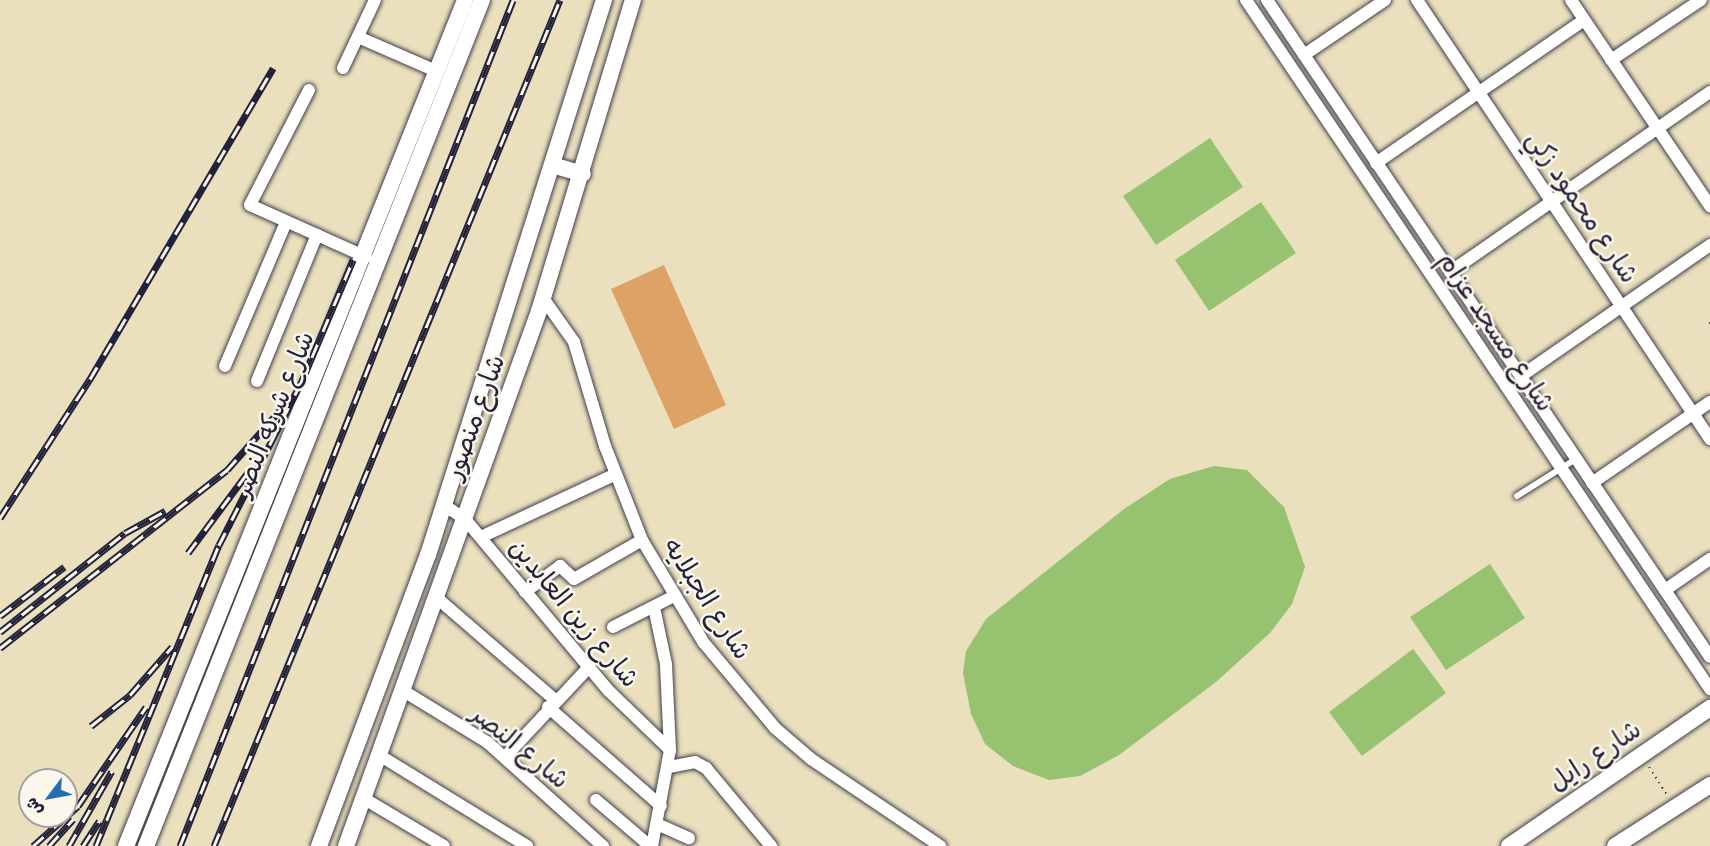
<!DOCTYPE html>
<html>
<head>
<meta charset="utf-8">
<style>
	body { margin:0 }
	#map { position:relative; width:1710px; height:846px; overflow:hidden; background:#ebe0bd; font-family:Caveat,"Playpen Sans Arabic",sans-serif }
	div>[style] { position:absolute }
	[style*='--x'] { left:calc(var(--x)*1px); top:calc(var(--y)*1px); width:calc(var(--w)*1px); rotate:calc(var(--a)*1deg) }
	.green>* { inset:0; background:#97c26f }
	.building>* { inset:0; background:#dca266 }
	.path>* { height:2px; margin-top:-1px; transform-origin:0; background:repeating-linear-gradient(90deg,#403e4e 0 1.5px,transparent 0 6px) }
	.roads { filter:drop-shadow(0 0 2px #403e4e) drop-shadow(0 0 2px #403e4e) }
	.lane>* { height:6px; margin:-3px; padding:0 3px; transform-origin:3px; border-radius:3px; background:#fff }
	.street>* { height:12px; margin:-6px; padding:0 6px; transform-origin:6px; border-radius:6px; background:#fff }
	.secondary>* { height:16px; margin:-8px; padding:0 8px; transform-origin:8px; border-radius:8px; background:#fff }
	.rail>* { height:7px; margin-top:-3.5px; transform-origin:0; background:repeating-linear-gradient(90deg,#fbf7ec 0 14px,#22223b 0 28px); box-sizing:border-box; border-block:2px solid #22223b }
	span { translate:-50% -50%; white-space:nowrap; text-align:center; line-height:1.15; -webkit-text-stroke:5px #fbf7ec; paint-order:stroke }
	.street-label { font-size:26px; color:#22223b }
	.north { position:absolute; left:18px; top:768px; width:60px; height:60px; box-sizing:border-box; background:#fbf7ec; border:2px solid #a4a2a5; border-radius:50%; rotate:238deg; font-size:16px; font-weight:700; line-height:24px; text-align:center; color:#22223b }
	.north::after { content:''; display:block; margin:auto; width:21px; height:27px; background:#1f6fb2; clip-path:polygon(50% 0,100% 100%,50% 72%,0 100%) }
</style>
</head>
<body>
<div id="map">
	<div class="green">
		<i style="clip-path:polygon(1210px 138px,1243px 187px,1156px 245px,1123px 196px)"></i>
		<i style="clip-path:polygon(1261px 202px,1296px 253px,1209px 311px,1175px 260px)"></i>
		<i style="clip-path:polygon(1214px 466px,1247px 470px,1284px 507px,1305px 567px,1292px 604px,1270px 633px,1216px 682px,1119px 755px,1080px 776px,1049px 780px,1013px 766px,985px 744px,971px 714px,963px 673px,966px 651px,986px 619px,1124px 509px,1170px 479px)"></i>
		<i style="clip-path:polygon(1490px 564px,1525px 618px,1446px 670px,1410px 617px)"></i>
		<i style="clip-path:polygon(1413px 649px,1446px 693px,1362px 756px,1329px 712px)"></i>
	</div>
	<div class="building">
		<i style="clip-path:polygon(664px 265px,726px 405px,674px 429px,611px 289px)"></i>
	</div>
	<div class="path">
		<i style="--x:1709;--y:323;--w:1;--a:0"></i>
		<i style="--x:1649;--y:767;--w:33;--a:57"></i>
	</div>
	<div class="roads">
		<div class="lane">
			<i style="--x:1517;--y:496;--w:70;--a:-32.1"></i>
		</div>
		<div class="street">
			<i style="--x:1246;--y:0;--w:831;--a:56.04"></i>
			<i style="--x:1267;--y:0;--w:792;--a:56.01"></i>
			<i style="--x:1417;--y:0;--w:528;--a:56.28"></i>
			<i style="--x:1571;--y:0;--w:249;--a:56"></i>
			<i style="--x:358;--y:37;--w:87;--a:23.6"></i>
			<i style="--x:1304;--y:55;--w:98;--a:-34.2"></i>
			<i style="--x:1611;--y:60;--w:108;--a:-33.7"></i>
			<i style="--x:343;--y:68;--w:75;--a:-64.8"></i>
			<i style="--x:309;--y:90;--w:129;--a:117.2"></i>
			<i style="--x:250;--y:205;--w:127;--a:24.1"></i>
			<i style="--x:1376;--y:163;--w:252;--a:-34.5"></i>
			<i style="--x:1450;--y:272;--w:316;--a:-34.7"></i>
			<i style="--x:543;--y:298;--w:54;--a:54.8"></i>
			<i style="--x:574;--y:342;--w:109;--a:73.4"></i>
			<i style="--x:605;--y:446;--w:101;--a:68.5"></i>
			<i style="--x:642;--y:540;--w:120;--a:59"></i>
			<i style="--x:704;--y:643;--w:111;--a:50.1"></i>
			<i style="--x:775;--y:728;--w:48;--a:40.7"></i>
			<i style="--x:811;--y:759;--w:156;--a:34"></i>
			<i style="--x:225;--y:366;--w:156;--a:-67"></i>
			<i style="--x:1521;--y:376;--w:230;--a:-34.7"></i>
			<i style="--x:257;--y:381;--w:158;--a:-67.7"></i>
			<i style="--x:1592;--y:483;--w:143;--a:-34.5"></i>
			<i style="--x:444;--y:505;--w:25;--a:34"></i>
			<i style="--x:465;--y:519;--w:224;--a:50.1"></i>
			<i style="--x:609;--y:691;--w:85;--a:44"></i>
			<i style="--x:481;--y:537;--w:149;--a:-25"></i>
			<i style="--x:1665;--y:590;--w:55;--a:-34.6"></i>
			<i style="--x:525;--y:592;--w:44;--a:-36.6"></i>
			<i style="--x:560;--y:566;--w:19;--a:43"></i>
			<i style="--x:574;--y:579;--w:78;--a:-29.8"></i>
			<i style="--x:437;--y:598;--w:156;--a:40.8"></i>
			<i style="--x:613;--y:627;--w:68;--a:-26.9"></i>
			<i style="--x:402;--y:690;--w:100;--a:31.5"></i>
			<i style="--x:487;--y:742;--w:156;--a:41.9"></i>
			<i style="--x:548;--y:707;--w:150;--a:41.2"></i>
			<i style="--x:379;--y:755;--w:174;--a:31.6"></i>
			<i style="--x:505;--y:757;--w:123;--a:-47"></i>
			<i style="--x:669;--y:767;--w:26;--a:-11"></i>
			<i style="--x:695;--y:762;--w:13;--a:29"></i>
			<i style="--x:706;--y:768;--w:102;--a:50.2"></i>
			<i style="--x:363;--y:798;--w:94;--a:30.7"></i>
			<i style="--x:596;--y:800;--w:71;--a:40.4"></i>
			<i style="--x:657;--y:824;--w:35;--a:24"></i>
			<i style="--x:652;--y:846;--w:98;--a:-79.4"></i>
			<i style="--x:670;--y:750;--w:86;--a:-92.7"></i>
			<i style="--x:666;--y:664;--w:58;--a:-101.9"></i>
		</div>
		<div class="secondary">
			<i style="--x:552;--y:165;--w:32;--a:16"></i>
			<i style="--x:126;--y:846;--w:911;--a:-68.16"></i>
			<i style="--x:146;--y:846;--w:910;--a:-68.34"></i>
			<i style="--x:319;--y:846;--w:311;--a:-69.5"></i>
			<i style="--x:428;--y:555;--w:582;--a:-72.41"></i>
			<i style="--x:346;--y:846;--w:569;--a:-70.16"></i>
			<i style="--x:539;--y:311;--w:325;--a:-73.2"></i>
			<i style="--x:1509;--y:846;--w:244;--a:-34.5"></i>
			<i style="--x:1615;--y:846;--w:113;--a:-32.7"></i>
		</div>
	</div>
	<div class="rail">
		<i style="--x:0;--y:518;--w:166;--a:-57.1"></i>
		<i style="--x:90;--y:379;--w:361;--a:-59.5"></i>
		<i style="--x:188;--y:553;--w:102;--a:-53.4"></i>
		<i style="--x:0;--y:616;--w:81;--a:-37.4"></i>
		<i style="--x:0;--y:632;--w:159;--a:-38.4"></i>
		<i style="--x:125;--y:533;--w:46;--a:-28.8"></i>
		<i style="--x:0;--y:648;--w:288;--a:-38.1"></i>
		<i style="--x:227;--y:470;--w:83;--a:-48.4"></i>
		<i style="--x:91;--y:726;--w:50;--a:-38.5"></i>
		<i style="--x:130;--y:695;--w:64;--a:-48.8"></i>
		<i style="--x:33;--y:846;--w:60;--a:-41.6"></i>
		<i style="--x:78;--y:806;--w:120;--a:-55.5"></i>
		<i style="--x:49;--y:846;--w:36;--a:-48"></i>
		<i style="--x:69;--y:846;--w:86;--a:-60.2"></i>
		<i style="--x:83;--y:846;--w:30;--a:-57"></i>
		<i style="--x:96;--y:846;--w:325;--a:-67.8"></i>
		<i style="--x:219;--y:545;--w:182;--a:-63.2"></i>
		<i style="--x:301;--y:383;--w:134;--a:-67.1"></i>
		<i style="--x:180;--y:846;--w:909;--a:-68.51"></i>
		<i style="--x:214;--y:846;--w:914;--a:-67.76"></i>
	</div>
	<div class="street-label">
		<span style="left:1582px;top:207px;rotate:56deg">شارع محمود زكي</span>
		<span style="left:1496px;top:332px;rotate:56deg">شارع مسجد عزام</span>
		<span style="left:274px;top:414px;rotate:-68deg">شارع شركه النصر</span>
		<span style="left:475px;top:417px;rotate:-70deg">شارع منصور</span>
		<span style="left:707px;top:599px;rotate:57deg">شارع الجبلايه</span>
		<span style="left:574px;top:613px;rotate:50deg">شارع زين العابدين</span>
		<span style="left:520px;top:747px;rotate:39deg">شارع النصر</span>
		<span style="left:1595px;top:756px;rotate:-34deg">شارع رايل</span>
	</div>
	<div class="north">ش</div>
</div>
</body>
</html>
